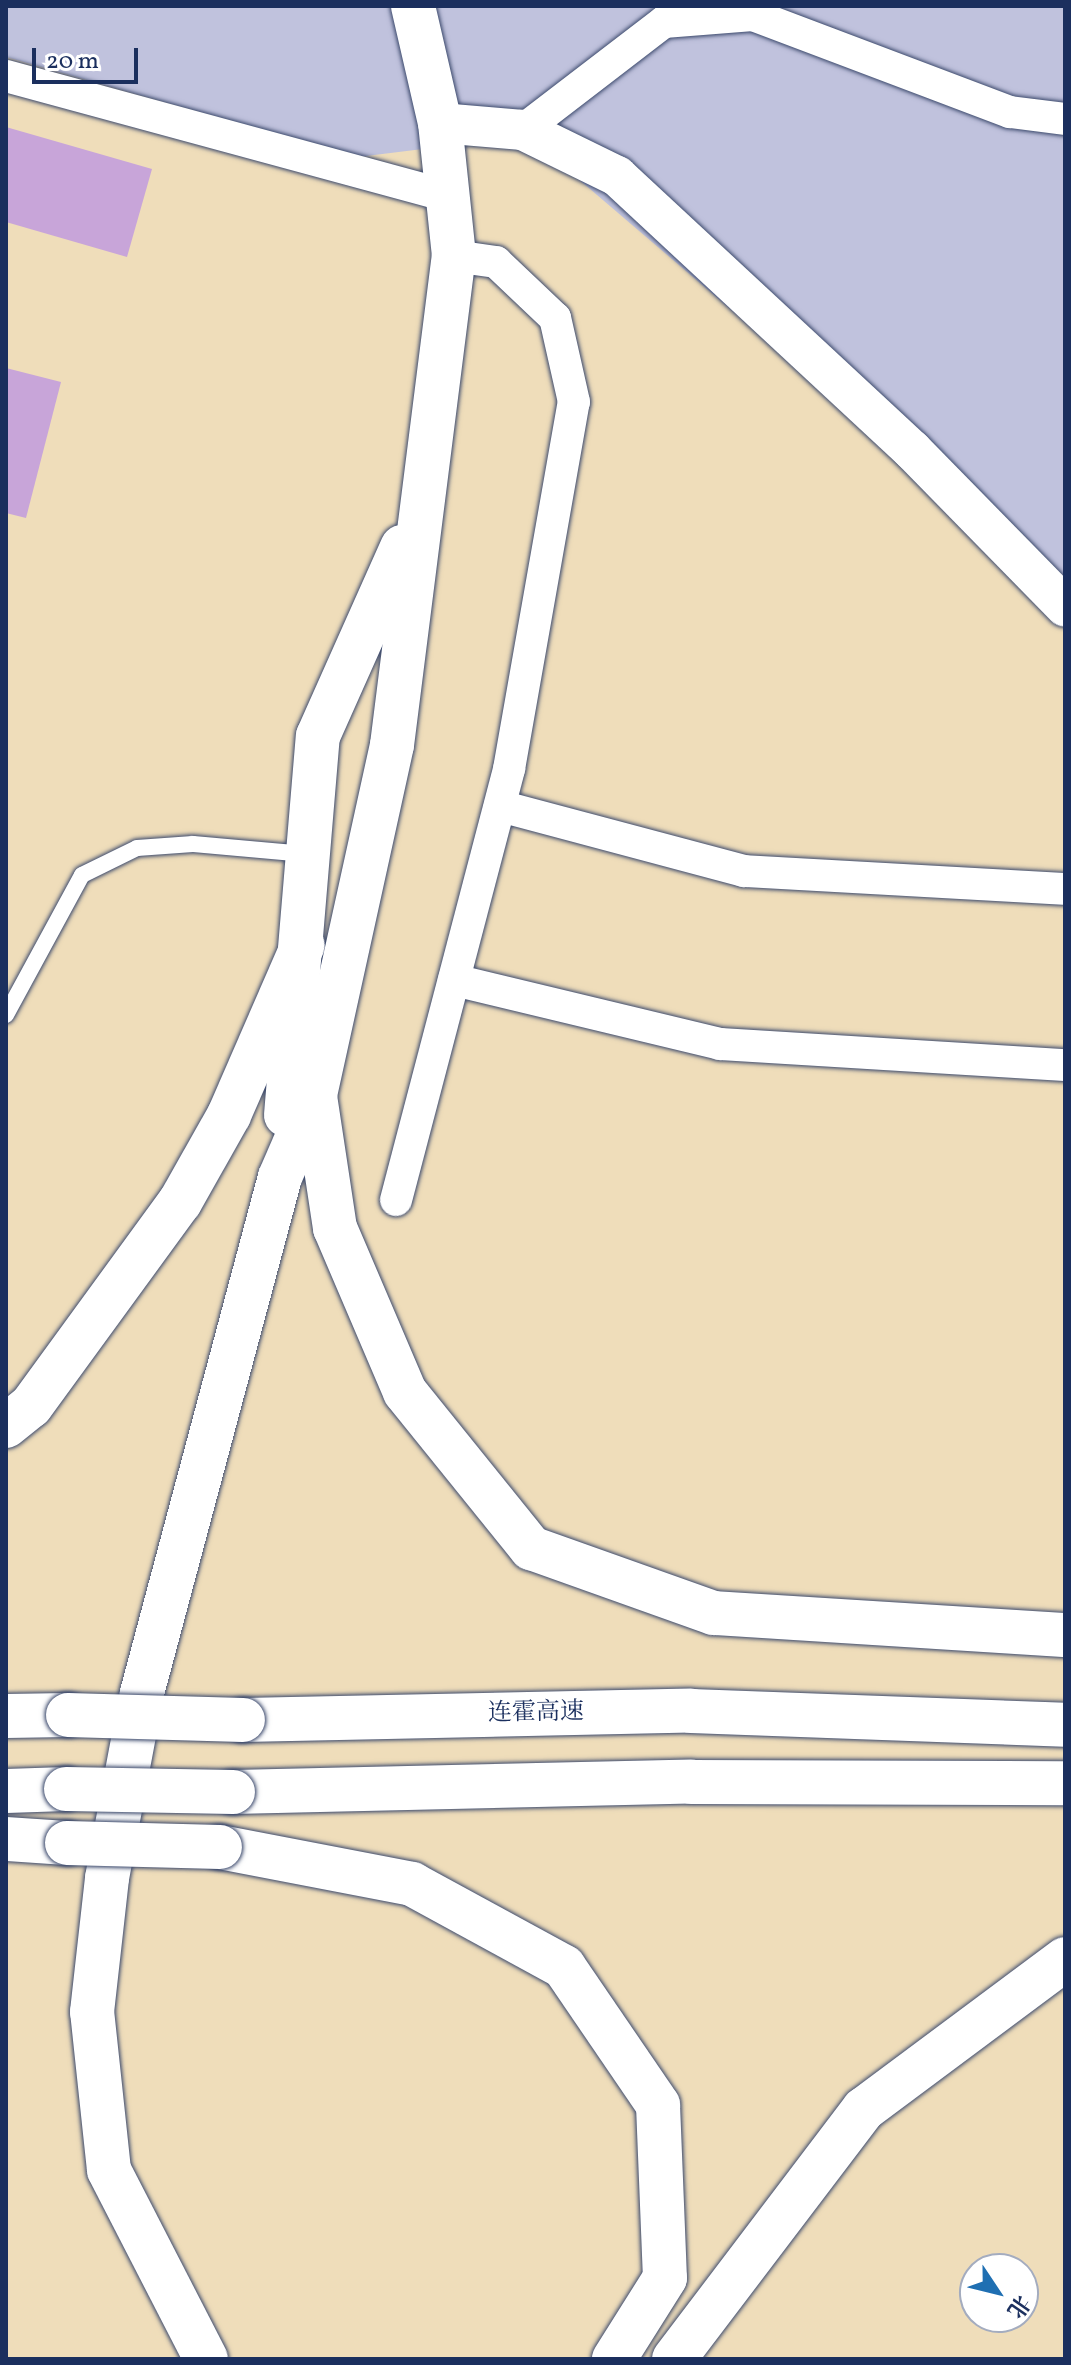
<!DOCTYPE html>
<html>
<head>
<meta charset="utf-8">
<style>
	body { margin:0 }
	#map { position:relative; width:1071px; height:2365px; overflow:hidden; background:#efddba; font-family:Vollkorn,"Noto Serif SC",serif }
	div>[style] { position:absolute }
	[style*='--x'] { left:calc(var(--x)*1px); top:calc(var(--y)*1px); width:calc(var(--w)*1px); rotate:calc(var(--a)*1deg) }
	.industrial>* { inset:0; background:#c0c2dd }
	.building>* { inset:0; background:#c8a5d9 }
	.roads { filter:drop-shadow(0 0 2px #3b496c) drop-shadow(0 0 2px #3b496c) }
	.service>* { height:16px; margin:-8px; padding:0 8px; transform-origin:8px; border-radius:8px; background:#fff }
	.minor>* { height:32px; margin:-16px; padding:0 16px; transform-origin:16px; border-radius:16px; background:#fff }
	.tertiary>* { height:40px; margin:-20px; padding:0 20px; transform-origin:20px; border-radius:20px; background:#fff }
	.trunk>* { height:44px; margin:-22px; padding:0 22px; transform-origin:22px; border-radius:22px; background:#fff }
	.motorway>* { height:44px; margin:-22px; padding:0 22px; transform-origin:22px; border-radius:22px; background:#fff }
	.bridges { filter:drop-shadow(0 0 2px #3b496c) drop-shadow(0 0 2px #3b496c) }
	.motorway-bridge>* { height:44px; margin:-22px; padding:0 22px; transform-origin:22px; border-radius:22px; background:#fff }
	span { translate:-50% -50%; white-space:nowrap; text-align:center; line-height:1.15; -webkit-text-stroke:8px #fff; paint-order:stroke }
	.street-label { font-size:24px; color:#1b2f5e }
	.frame { position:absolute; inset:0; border:8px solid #1b2f5e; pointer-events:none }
	.north { position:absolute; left:959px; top:2253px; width:80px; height:80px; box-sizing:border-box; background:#fff; border:2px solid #a4acbf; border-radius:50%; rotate:125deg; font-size:22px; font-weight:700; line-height:32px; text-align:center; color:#1b2f5e }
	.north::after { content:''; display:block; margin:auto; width:28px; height:36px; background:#1f6fb2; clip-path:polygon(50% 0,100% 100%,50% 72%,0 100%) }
	.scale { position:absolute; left:32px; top:48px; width:106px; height:36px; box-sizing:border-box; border:4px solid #1b2f5e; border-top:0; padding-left:10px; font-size:24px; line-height:28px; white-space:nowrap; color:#1b2f5e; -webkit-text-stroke:6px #fff; paint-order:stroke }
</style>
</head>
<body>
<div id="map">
	<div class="industrial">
		<i style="clip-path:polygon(6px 6px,1065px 6px,1065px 595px,528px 136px,358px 157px,6px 57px)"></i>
	</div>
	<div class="building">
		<i style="clip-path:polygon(6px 127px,152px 169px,127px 257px,6px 222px)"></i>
		<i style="clip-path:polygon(6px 368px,61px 382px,26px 518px,6px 513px)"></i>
	</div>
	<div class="roads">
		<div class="service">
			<i style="--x:6;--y:1015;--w:159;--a:-61.5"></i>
			<i style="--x:82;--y:875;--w:61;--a:-26.1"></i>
			<i style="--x:137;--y:848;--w:56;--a:-4.1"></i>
			<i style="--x:193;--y:844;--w:113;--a:5.1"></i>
		</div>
		<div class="minor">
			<i style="--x:6;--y:76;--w:457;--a:15.2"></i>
			<i style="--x:523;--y:130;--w:178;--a:-37.5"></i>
			<i style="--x:664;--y:22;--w:89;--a:-4.5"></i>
			<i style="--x:753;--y:15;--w:275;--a:20.7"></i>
			<i style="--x:1010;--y:112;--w:55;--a:7.3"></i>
			<i style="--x:500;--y:806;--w:253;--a:14.9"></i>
			<i style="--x:744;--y:871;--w:322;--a:3.2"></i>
			<i style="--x:454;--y:980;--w:274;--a:13.5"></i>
			<i style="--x:720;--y:1044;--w:346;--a:3.5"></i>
			<i style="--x:396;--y:1200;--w:446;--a:-75.3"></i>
			<i style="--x:509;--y:769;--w:373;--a:-80"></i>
			<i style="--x:574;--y:402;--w:86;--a:-102.7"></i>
			<i style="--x:555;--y:318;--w:81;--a:-136.5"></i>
			<i style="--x:496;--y:262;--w:42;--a:-171.9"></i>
		</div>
		<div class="tertiary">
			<i style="--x:440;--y:123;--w:83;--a:4.8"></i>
			<i style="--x:523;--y:130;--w:105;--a:26.1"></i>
			<i style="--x:617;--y:176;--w:403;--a:42.9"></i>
			<i style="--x:912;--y:450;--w:219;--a:45.6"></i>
		</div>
		<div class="trunk">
			<i style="--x:318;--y:736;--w:207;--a:-66"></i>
			<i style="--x:392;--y:745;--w:493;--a:-82.8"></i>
			<i style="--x:454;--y:256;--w:134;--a:-96"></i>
			<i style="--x:440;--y:123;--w:120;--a:-103"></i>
		</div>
		<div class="motorway">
			<i style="--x:392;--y:745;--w:359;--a:102.4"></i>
			<i style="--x:315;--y:1096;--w:134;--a:81.4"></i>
			<i style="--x:335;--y:1228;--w:178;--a:66.9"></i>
			<i style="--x:405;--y:1392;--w:201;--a:51.1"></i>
			<i style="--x:531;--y:1548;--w:194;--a:19.6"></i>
			<i style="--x:714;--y:1613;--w:352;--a:3.6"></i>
			<i style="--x:286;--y:1115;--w:380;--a:-85.2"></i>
			<i style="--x:6;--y:1426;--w:32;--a:-39"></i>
			<i style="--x:31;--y:1406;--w:253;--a:-53.9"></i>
			<i style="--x:180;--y:1202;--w:100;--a:-60.6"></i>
			<i style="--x:229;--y:1115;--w:185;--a:-66.5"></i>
			<i style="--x:6;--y:1716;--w:62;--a:-0.9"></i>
			<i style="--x:243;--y:1720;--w:448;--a:-1.2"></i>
			<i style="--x:691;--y:1711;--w:374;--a:2.1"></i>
			<i style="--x:6;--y:1791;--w:60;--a:-1.9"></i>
			<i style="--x:233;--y:1792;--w:458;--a:-1.3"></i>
			<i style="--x:691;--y:1782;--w:374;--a:0.2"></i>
			<i style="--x:6;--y:1839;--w:61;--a:3.8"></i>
			<i style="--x:220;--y:1847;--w:196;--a:10.9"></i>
			<i style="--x:412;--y:1884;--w:173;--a:28.6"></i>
			<i style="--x:564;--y:1967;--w:167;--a:55.7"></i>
			<i style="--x:658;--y:2105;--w:173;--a:87.7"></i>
			<i style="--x:665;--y:2278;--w:96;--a:122.2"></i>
			<i style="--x:206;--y:2359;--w:212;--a:-117.2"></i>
			<i style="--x:109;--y:2170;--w:159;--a:-96.1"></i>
			<i style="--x:92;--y:2012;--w:135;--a:-83.6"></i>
			<i style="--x:107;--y:1878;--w:188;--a:-79.3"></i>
			<i style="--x:142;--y:1693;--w:534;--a:-75.03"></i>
			<i style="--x:280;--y:1177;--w:88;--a:-66.6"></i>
			<i style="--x:674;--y:2359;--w:314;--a:-52.8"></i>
			<i style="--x:864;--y:2109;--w:251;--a:-36.7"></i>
		</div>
	</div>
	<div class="bridges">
		<div class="motorway-bridge">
			<i style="--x:68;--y:1715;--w:175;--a:1.6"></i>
			<i style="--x:66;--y:1789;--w:167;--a:1"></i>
			<i style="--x:67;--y:1843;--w:153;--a:1.5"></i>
		</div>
	</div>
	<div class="street-label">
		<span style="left:536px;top:1714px;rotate:-1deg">连霍高速</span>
	</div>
	<div class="frame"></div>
	<div class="north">北</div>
	<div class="scale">20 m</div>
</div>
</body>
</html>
